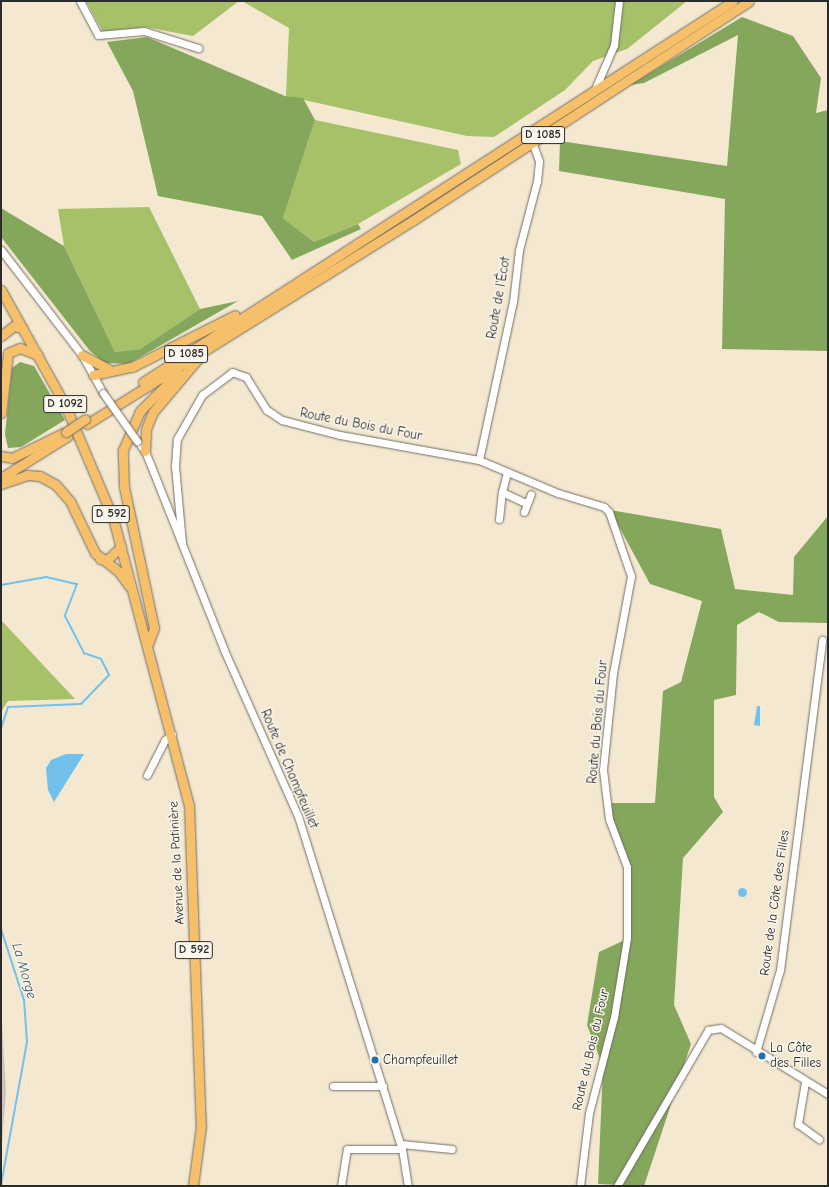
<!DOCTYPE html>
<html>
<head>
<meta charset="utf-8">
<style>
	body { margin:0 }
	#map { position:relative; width:829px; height:1187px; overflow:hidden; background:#f4e8d0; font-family:"Comic Neue",sans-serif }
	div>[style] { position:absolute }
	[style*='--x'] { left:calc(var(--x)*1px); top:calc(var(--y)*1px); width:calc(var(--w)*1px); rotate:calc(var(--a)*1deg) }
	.industrial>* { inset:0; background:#d1bfbd }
	.green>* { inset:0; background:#a6c168 }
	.forest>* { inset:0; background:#84a75c }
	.water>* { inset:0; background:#71c1ec }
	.round { border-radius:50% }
	.stream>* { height:2px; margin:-1px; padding:0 1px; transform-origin:1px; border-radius:1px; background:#71c1ec }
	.roads { filter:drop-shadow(0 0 1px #716d65) drop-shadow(0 0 1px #716d65) }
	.minor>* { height:7px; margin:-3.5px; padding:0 3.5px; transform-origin:3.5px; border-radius:3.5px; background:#fff }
	.major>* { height:9px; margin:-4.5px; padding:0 4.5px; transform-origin:4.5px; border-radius:4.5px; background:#f6c06b }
	.bridges { filter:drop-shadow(0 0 1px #716d65) drop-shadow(0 0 1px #716d65) }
	.minor-bridge>* { height:7px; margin:-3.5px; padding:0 3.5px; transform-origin:3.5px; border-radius:3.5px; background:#fff }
	.major-bridge>* { height:9px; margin:-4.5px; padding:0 4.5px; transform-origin:4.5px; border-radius:4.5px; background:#f6c06b }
	.dots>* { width:11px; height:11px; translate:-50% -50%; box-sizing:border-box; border:2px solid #fbf7ec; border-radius:50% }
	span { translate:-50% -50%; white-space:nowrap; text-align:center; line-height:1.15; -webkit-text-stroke:3px #fbf7ec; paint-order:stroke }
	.shield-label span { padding:1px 3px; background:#fbf7ec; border:1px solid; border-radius:3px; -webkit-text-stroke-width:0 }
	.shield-label { font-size:12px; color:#2b2b2b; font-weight:700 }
	.street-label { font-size:13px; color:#2b2b2b }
	.poi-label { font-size:13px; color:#2b2b2b }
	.left { translate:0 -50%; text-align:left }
	.water-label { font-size:14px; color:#405865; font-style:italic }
	.frame { position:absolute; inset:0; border:2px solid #2b2b2b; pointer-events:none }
</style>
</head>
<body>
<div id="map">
	<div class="industrial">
		<i style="clip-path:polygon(1px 1005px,6px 1091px,1px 1158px)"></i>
	</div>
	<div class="green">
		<i style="clip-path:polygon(86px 1px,239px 1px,193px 36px,145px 27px,103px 32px)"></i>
		<i style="clip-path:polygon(242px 1px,687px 1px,627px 49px,593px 61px,565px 90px,494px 137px,467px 136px,286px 96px,289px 28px)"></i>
		<i style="clip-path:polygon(315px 120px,458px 150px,461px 164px,358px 224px,314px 242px,283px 218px)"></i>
		<i style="clip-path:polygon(149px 207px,200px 309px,140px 349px,115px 352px,64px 246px,58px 209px)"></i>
		<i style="clip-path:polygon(1px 620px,75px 699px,8px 701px,1px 712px)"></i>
	</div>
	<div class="forest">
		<i style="clip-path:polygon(742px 17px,793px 36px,821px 78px,816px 113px,828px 110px,828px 351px,722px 349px,725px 199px,559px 171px,560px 141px,727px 166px,738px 35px,644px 83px,630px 85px)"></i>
		<i style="clip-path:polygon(147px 37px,285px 96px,303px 98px,315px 120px,283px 218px,314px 242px,358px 224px,361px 229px,292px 260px,262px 216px,158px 196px,133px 91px,107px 42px)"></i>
		<i style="clip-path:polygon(1px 208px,64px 246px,115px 352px,140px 349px,200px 309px,238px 301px,128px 364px,105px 363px,90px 351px,1px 237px)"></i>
		<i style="clip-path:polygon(20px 362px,34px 366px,65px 420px,21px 447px,8px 448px,5px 434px,12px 368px)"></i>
		<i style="clip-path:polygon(610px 510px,721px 529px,735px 589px,793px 595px,794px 557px,828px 516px,827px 623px,779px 622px,759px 612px,737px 625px,736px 695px,714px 700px,714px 797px,723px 812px,683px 858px,674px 1005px,691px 1044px,644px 1186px,598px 1184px,603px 1067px,587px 1025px,599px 952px,629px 938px,624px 868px,609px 803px,655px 803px,663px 691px,681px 682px,702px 601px,650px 584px)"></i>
	</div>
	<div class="water">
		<i style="clip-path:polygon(757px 706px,760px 706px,760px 726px,754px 725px)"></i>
		<i style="clip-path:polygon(66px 754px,84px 754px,54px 802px,48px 790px,46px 768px,51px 760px)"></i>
		<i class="round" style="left:737.5px;top:887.5px;width:9px;height:9px"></i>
	</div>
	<div class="stream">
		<i style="--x:1;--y:585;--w:46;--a:-10.1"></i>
		<i style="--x:46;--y:577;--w:32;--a:13"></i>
		<i style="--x:77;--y:584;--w:34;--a:111"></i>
		<i style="--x:65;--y:616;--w:42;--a:62.8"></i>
		<i style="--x:84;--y:653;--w:18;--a:19"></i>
		<i style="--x:101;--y:659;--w:18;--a:63"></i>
		<i style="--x:109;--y:675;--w:40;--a:134"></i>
		<i style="--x:81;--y:704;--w:73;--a:177.6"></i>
		<i style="--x:8;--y:707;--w:22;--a:108"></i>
		<i style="--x:1;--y:929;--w:75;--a:72.1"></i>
		<i style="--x:24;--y:1000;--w:42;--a:85.9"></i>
		<i style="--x:27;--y:1042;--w:145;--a:100.3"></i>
	</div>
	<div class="roads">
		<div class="minor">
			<i style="--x:80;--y:1;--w:38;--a:62"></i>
			<i style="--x:98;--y:35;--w:46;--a:-5"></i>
			<i style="--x:144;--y:31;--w:57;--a:17.5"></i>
			<i style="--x:595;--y:89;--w:48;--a:-66.6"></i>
			<i style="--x:614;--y:45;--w:44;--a:-83.5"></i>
			<i style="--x:1;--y:250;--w:133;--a:52.4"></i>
			<i style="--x:82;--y:355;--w:43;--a:61.1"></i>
			<i style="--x:137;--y:441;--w:13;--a:51"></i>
			<i style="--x:145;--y:451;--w:214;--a:68.3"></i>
			<i style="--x:224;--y:650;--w:182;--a:66"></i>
			<i style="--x:298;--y:816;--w:349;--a:72.7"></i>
			<i style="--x:402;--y:1149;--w:37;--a:81"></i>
			<i style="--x:479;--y:460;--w:162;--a:-77.9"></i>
			<i style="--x:513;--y:302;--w:52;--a:-83.4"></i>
			<i style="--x:519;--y:250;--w:71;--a:-75.4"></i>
			<i style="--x:537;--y:181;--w:20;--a:-84"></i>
			<i style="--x:539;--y:161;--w:20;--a:-110"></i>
			<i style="--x:507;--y:472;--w:21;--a:104"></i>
			<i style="--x:502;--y:492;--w:26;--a:25"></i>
			<i style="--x:524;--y:512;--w:19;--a:-69"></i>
			<i style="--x:499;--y:519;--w:27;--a:-84"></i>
			<i style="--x:182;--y:543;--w:77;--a:-95.2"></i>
			<i style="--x:175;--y:466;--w:27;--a:-86"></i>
			<i style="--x:177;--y:439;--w:51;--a:-60.4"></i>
			<i style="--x:202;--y:395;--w:38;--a:-37"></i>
			<i style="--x:232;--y:372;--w:15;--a:20"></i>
			<i style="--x:246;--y:377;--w:39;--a:58"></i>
			<i style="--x:267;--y:410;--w:18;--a:34"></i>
			<i style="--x:282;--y:420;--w:60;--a:14.5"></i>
			<i style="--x:340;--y:435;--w:141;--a:10.2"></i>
			<i style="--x:479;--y:460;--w:86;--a:22.7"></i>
			<i style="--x:558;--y:493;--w:48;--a:16.9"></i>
			<i style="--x:604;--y:507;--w:7;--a:45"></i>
			<i style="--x:609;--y:512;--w:68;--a:71"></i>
			<i style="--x:631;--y:576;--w:99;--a:100.5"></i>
			<i style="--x:613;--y:673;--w:98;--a:95.9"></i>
			<i style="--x:603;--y:770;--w:49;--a:83"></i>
			<i style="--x:609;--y:819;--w:51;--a:69.4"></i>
			<i style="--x:627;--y:867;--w:71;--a:90"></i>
			<i style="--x:627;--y:938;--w:80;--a:99.3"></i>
			<i style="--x:614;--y:1017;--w:99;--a:104.6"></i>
			<i style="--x:589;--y:1113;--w:74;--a:97"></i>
			<i style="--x:147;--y:775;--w:39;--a:-63"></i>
			<i style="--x:165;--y:740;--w:9;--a:-41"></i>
			<i style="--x:756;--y:1052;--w:85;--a:-73.7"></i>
			<i style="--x:780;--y:970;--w:333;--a:-82.7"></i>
			<i style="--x:805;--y:1082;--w:43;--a:99.5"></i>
			<i style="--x:798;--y:1124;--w:26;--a:36"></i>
			<i style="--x:333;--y:1086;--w:50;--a:0"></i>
			<i style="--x:401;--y:1144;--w:51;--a:5.6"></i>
			<i style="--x:341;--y:1186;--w:37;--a:-81"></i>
			<i style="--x:347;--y:1149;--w:55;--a:0"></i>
			<i style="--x:617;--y:1186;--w:181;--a:-59.7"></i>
			<i style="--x:708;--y:1030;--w:13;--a:-9"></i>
			<i style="--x:721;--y:1028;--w:126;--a:31.7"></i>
		</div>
		<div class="major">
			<i style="--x:1;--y:290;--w:132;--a:60.9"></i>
			<i style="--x:65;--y:405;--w:123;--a:67"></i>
			<i style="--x:113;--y:518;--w:297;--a:75.2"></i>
			<i style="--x:189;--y:805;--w:321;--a:87.9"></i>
			<i style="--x:201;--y:1126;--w:61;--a:97.6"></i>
			<i style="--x:1;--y:336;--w:16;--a:-38"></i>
			<i style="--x:14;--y:326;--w:9;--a:13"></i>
			<i style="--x:82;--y:355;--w:30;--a:28"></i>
			<i style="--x:93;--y:375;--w:40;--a:-12"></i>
			<i style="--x:132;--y:367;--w:115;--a:-26.8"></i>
			<i style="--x:143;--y:382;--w:702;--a:-32.85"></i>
			<i style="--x:1;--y:413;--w:60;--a:-83.3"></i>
			<i style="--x:8;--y:353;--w:13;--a:-23"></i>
			<i style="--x:20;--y:348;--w:19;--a:21"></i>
			<i style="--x:87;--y:424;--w:383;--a:-32"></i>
			<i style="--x:412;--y:221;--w:402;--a:-33.1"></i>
			<i style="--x:145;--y:451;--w:22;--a:-87"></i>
			<i style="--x:146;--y:429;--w:18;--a:-68"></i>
			<i style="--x:153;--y:412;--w:68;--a:-49.8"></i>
			<i style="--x:1;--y:456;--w:11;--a:10"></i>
			<i style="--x:12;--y:458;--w:57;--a:-26.1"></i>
			<i style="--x:4;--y:476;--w:75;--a:-32"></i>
			<i style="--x:1;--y:484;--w:28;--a:-19"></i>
			<i style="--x:27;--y:475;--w:13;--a:4"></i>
			<i style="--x:40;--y:476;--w:18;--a:29"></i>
			<i style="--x:56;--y:485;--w:21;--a:49"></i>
			<i style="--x:70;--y:501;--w:58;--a:64.3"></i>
			<i style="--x:95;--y:553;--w:31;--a:38"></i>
			<i style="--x:119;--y:572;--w:17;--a:54"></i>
			<i style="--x:100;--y:559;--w:8;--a:0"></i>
			<i style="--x:108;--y:559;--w:18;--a:-43"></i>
			<i style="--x:148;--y:644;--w:17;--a:-69"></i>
			<i style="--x:154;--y:628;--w:144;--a:-102"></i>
			<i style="--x:124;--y:487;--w:37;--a:-92"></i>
			<i style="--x:123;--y:450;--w:43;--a:-66.4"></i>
			<i style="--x:140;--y:411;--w:54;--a:-45"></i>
		</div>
	</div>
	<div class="bridges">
		<div class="minor-bridge">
			<i style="--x:103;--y:393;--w:59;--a:54.7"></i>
		</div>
		<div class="major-bridge">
			<i style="--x:66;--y:432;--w:23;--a:-34"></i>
		</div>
	</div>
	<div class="dots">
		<i style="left:762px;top:1056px;background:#1f6fb2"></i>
		<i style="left:375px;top:1060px;background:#1f6fb2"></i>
	</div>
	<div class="shield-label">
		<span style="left:543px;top:135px">D 1085</span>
		<span style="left:186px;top:354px">D 1085</span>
		<span style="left:65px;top:404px">D 1092</span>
		<span style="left:111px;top:514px">D 592</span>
		<span style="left:194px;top:950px">D 592</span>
	</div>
	<div class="street-label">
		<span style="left:499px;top:298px;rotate:-80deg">Route de l'Écot</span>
		<span style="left:361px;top:425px;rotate:11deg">Route du Bois du Four</span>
		<span style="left:598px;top:722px;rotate:-85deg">Route du Bois du Four</span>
		<span style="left:289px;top:769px;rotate:67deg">Route de Champfeuillet</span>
		<span style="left:177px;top:863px;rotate:-93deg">Avenue de la Patinière</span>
		<span style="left:775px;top:903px;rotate:-82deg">Route de la Côte des Filles</span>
		<span style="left:591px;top:1050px;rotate:-77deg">Route du Bois du Four</span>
	</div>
	<div class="poi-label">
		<span class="left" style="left:770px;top:1056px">La Côte<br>des Filles</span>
		<span class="left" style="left:383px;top:1060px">Champfeuillet</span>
	</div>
	<div class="water-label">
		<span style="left:24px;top:971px;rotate:74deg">La Morge</span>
	</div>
	<div class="frame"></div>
</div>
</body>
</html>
